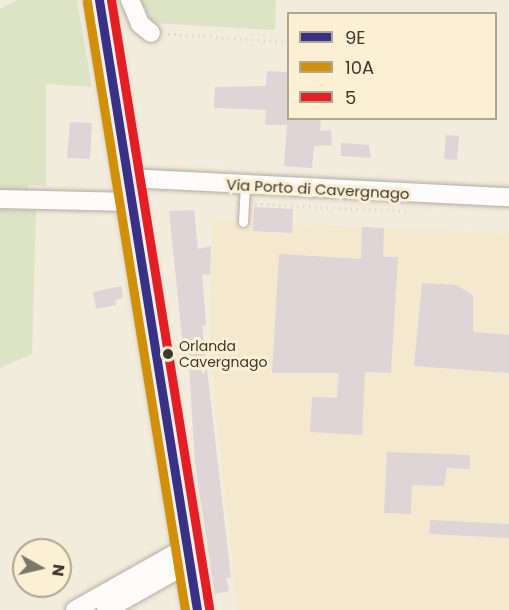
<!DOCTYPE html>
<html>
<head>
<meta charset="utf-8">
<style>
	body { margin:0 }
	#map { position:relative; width:509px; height:610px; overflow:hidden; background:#f2ecdd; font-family:Poppins,sans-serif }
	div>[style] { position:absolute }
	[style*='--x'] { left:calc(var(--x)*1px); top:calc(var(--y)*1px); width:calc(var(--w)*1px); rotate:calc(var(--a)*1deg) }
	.built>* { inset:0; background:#f4e9cf }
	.green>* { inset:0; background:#dde3c5 }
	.building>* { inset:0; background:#dfd4d6 }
	.path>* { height:3px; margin-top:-1.5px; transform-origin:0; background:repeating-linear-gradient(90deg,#d8d6d2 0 1.5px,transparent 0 6px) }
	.roads { filter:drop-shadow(0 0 2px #b2ada1) drop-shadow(0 0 2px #b2ada1) }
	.lane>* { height:9px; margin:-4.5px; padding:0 4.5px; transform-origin:4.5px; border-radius:4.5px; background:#fdfcfa }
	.street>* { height:18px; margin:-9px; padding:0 9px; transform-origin:9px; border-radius:9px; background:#fdfcfa }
	.primary>* { height:28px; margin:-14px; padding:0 14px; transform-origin:14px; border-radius:14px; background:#f6efef }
	.bus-1>* { height:9px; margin:-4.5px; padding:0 4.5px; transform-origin:4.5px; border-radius:4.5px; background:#393185 }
	.bus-2>* { height:9px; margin:-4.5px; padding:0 4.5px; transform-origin:4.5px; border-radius:4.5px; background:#d29009 }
	.bus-3>* { height:9px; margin:-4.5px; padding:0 4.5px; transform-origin:4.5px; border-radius:4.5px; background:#e31e24 }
	.dots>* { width:16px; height:16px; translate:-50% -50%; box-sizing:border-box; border:3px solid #fbefd4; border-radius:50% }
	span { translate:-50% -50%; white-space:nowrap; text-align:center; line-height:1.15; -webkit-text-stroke:6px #fbefd4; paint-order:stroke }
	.bus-label { font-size:14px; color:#3d382e }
	.left { translate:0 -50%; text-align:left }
	.street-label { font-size:15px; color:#3d382e }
	.legend { position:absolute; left:287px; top:12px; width:210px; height:108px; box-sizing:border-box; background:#fbefd4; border:2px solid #afa692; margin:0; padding:8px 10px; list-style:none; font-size:18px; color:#3d382e }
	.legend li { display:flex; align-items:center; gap:12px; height:30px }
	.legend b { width:30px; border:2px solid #afa692 }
	.north { position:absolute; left:12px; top:538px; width:60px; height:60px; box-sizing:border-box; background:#fbefd4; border:2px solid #afa692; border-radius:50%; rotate:98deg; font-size:16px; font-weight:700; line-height:24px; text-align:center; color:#3d382e }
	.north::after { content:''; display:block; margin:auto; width:21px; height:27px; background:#7c776b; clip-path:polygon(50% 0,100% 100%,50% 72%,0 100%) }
</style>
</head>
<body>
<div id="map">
	<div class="built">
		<i style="clip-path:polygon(254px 207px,293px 209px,293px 224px,509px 233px,509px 610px,237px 610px,210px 351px,212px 221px,254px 223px)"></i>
	</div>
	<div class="green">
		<i style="clip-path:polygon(17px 0,77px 0,92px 87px,46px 84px,46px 186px,29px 185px,27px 194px,0 193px,0 9px)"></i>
		<i style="clip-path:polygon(141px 0,276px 0,275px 30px,152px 23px)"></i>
		<i style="clip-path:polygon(0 209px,36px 211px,32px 354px,0 368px)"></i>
	</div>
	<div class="building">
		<i style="clip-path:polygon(267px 71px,288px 72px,288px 118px,321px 118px,320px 131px,331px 130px,332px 145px,314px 146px,312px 168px,284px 166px,287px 125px,265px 125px,266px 110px,214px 108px,215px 87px,266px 86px)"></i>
		<i style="clip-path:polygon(70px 122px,92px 123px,90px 159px,67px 158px)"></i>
		<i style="clip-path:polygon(446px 135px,459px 136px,457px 160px,444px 159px)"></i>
		<i style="clip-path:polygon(341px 143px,369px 145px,371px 158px,341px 156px)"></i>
		<i style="clip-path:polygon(254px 207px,293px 209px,292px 233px,253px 231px)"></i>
		<i style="clip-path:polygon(194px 210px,198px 249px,211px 246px,210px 275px,202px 274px,206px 325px,202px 326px,231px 578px,226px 578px,229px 591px,215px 594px,195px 464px,188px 347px,182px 337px,169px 211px)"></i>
		<i style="clip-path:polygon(362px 227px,384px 228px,383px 257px,398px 257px,391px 373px,365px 372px,362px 435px,310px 432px,312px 397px,337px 398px,339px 373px,272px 373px,279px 254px,361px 259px)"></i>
		<i style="clip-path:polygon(422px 283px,456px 285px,473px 295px,473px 332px,509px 335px,509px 373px,414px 366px)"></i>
		<i style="clip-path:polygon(121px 286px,123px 298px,115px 300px,116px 305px,96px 309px,93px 292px)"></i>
		<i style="clip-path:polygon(387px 452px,470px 455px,470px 469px,447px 468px,444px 486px,412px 485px,411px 514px,384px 513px)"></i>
		<i style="clip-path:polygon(430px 520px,509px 524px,509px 538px,429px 534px)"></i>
	</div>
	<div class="path">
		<i style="--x:168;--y:34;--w:120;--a:3.8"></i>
		<i style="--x:255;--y:204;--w:155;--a:2.6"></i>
	</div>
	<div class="roads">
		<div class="lane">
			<i style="--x:243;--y:222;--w:37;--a:-87"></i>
		</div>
		<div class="street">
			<i style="--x:130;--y:0;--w:26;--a:67"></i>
			<i style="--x:140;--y:24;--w:14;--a:39"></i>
			<i style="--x:128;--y:178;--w:381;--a:2.9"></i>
			<i style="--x:0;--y:199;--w:132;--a:1.3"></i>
			<i style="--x:75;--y:610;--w:129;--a:-29.4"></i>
			<i style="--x:106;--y:610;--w:95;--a:-29.5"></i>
		</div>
		<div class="primary">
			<i style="--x:99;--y:0;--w:618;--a:80.87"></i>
		</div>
	</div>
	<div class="bus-1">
		<i style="--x:99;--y:0;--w:618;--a:80.87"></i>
	</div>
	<div class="bus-2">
		<i style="--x:87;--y:2;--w:616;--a:80.84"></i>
	</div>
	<div class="bus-3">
		<i style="--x:111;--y:0;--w:616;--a:80.84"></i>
	</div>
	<div class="dots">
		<i style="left:168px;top:354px;background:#3d382e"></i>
	</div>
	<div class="bus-label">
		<span class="left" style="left:179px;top:354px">Orlanda<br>Cavergnago</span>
	</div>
	<div class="street-label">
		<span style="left:318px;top:189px;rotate:3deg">Via Porto di Cavergnago</span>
	</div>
	<ul class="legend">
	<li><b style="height:8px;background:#393185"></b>9E</li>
	<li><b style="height:8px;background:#d29009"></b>10A</li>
	<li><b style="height:8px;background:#e31e24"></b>5</li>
	</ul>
	<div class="north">N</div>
</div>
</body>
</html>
